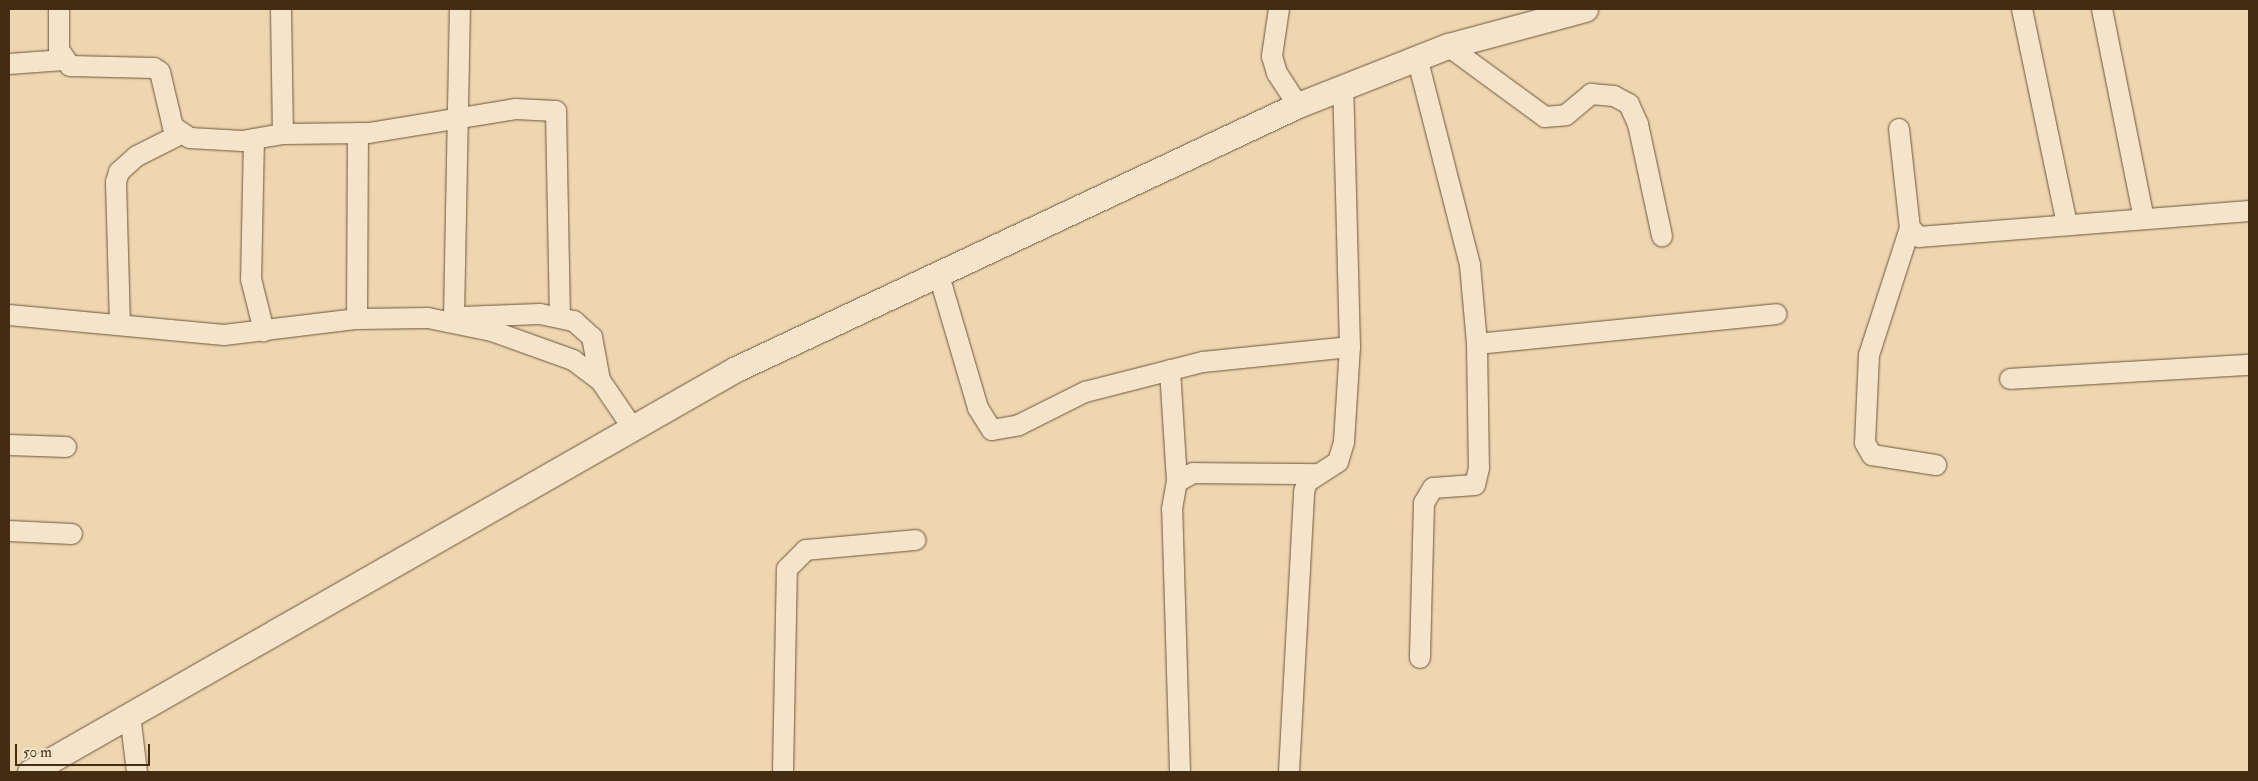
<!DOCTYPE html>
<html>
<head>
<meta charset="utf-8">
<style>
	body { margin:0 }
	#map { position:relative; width:2258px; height:781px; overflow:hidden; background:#eed6b0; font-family:"IM FELL Double Pica",serif }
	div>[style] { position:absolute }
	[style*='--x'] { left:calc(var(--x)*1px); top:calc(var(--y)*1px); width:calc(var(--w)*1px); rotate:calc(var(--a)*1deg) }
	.roads { filter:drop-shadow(0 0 1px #6e563a) drop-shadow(0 0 1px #6e563a) }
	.minor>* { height:20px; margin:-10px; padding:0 10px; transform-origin:10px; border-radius:10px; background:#f4e4cc }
	.tertiary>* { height:25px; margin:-12.5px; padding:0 12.5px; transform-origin:12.5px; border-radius:12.5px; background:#f4e4cc }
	span { translate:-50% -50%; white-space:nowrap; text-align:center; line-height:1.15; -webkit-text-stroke:4px #f4e4cc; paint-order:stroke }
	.frame { position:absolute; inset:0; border:10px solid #442c13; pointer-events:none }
	.scale { position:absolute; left:15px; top:744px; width:135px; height:22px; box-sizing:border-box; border:2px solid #442c13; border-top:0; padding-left:6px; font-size:15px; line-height:18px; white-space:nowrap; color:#442c13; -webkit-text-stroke:4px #f4e4cc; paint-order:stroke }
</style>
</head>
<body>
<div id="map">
	<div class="roads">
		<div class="minor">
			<i style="--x:59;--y:9;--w:41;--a:90"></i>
			<i style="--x:59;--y:50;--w:19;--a:55"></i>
			<i style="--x:70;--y:66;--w:84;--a:1.4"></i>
			<i style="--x:154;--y:68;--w:7;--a:34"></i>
			<i style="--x:160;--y:72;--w:57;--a:76.7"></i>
			<i style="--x:173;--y:127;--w:20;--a:33"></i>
			<i style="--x:190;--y:138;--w:52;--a:3.3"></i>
			<i style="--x:242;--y:141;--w:42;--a:-9.7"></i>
			<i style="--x:283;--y:134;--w:86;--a:-0.7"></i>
			<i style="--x:369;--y:133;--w:148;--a:-9.3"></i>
			<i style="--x:515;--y:109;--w:41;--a:2.8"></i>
			<i style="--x:556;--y:111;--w:205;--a:88.9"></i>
			<i style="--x:281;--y:9;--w:125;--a:89.1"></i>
			<i style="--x:1279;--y:9;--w:48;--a:98.5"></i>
			<i style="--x:1272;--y:56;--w:18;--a:74"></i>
			<i style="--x:1277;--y:73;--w:38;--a:57"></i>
			<i style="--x:2022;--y:9;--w:221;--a:78.2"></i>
			<i style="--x:2102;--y:9;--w:214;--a:78.7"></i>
			<i style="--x:1448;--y:46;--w:120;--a:36.2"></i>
			<i style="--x:1545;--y:117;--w:21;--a:-5"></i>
			<i style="--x:1566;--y:115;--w:33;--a:-40"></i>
			<i style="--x:1591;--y:94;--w:23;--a:5"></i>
			<i style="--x:1614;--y:96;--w:17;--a:28"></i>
			<i style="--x:1629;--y:104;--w:22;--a:66"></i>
			<i style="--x:1638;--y:124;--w:115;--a:77.9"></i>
			<i style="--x:1417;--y:57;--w:215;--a:75.7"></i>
			<i style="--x:1470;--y:265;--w:79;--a:84.9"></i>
			<i style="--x:1477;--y:344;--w:124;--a:89.1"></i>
			<i style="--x:1479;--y:468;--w:17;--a:103"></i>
			<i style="--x:1475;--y:485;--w:42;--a:175.9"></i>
			<i style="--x:1433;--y:488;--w:17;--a:121"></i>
			<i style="--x:1424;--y:503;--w:155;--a:91.5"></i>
			<i style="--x:9;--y:64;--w:55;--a:-4.2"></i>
			<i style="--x:1899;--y:129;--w:100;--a:83.7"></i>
			<i style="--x:1910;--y:228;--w:13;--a:45"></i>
			<i style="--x:1919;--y:237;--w:331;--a:-4.5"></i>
			<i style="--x:254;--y:139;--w:140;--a:91.2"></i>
			<i style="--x:251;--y:279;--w:54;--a:76"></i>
			<i style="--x:1910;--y:228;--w:133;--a:107.9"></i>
			<i style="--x:1869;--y:355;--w:88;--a:92.6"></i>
			<i style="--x:1865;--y:443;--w:14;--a:60"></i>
			<i style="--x:1872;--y:455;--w:65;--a:8.9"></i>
			<i style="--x:938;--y:272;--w:142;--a:73.6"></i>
			<i style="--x:978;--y:408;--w:26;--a:58"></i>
			<i style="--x:992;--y:430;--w:27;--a:-10"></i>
			<i style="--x:1019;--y:425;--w:74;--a:-26.6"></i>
			<i style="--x:1085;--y:392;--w:122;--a:-14.3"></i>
			<i style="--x:1203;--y:362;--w:148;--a:-5.8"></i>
			<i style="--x:9;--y:315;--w:216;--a:5.3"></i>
			<i style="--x:224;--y:335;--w:134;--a:-6.9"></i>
			<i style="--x:357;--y:319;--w:71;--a:-0.8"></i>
			<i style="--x:428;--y:318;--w:65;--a:11.5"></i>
			<i style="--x:492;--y:331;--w:86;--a:19.7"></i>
			<i style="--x:573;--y:360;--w:34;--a:37"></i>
			<i style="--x:600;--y:380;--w:57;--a:55.8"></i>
			<i style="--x:454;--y:317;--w:308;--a:-88.9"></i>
			<i style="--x:461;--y:317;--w:79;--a:-2.2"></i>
			<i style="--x:540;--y:314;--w:35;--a:12"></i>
			<i style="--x:574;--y:321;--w:24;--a:42"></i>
			<i style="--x:592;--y:337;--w:44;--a:79.5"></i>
			<i style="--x:357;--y:319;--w:186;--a:-89.7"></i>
			<i style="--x:120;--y:325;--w:143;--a:-91.6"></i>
			<i style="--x:116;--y:182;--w:10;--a:-73"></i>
			<i style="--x:119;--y:172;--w:24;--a:-42"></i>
			<i style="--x:137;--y:156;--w:49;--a:-26.6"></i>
			<i style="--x:1477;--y:344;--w:301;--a:-5.7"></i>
			<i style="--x:1170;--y:370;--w:112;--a:86.4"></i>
			<i style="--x:2010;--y:379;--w:239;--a:-3.4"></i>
			<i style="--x:9;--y:445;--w:57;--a:2"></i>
			<i style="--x:9;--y:531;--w:63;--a:2.7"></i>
			<i style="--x:130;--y:715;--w:57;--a:83"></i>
			<i style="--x:783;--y:772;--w:203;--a:-88.9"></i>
			<i style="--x:787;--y:569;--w:27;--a:-45"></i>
			<i style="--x:806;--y:550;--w:110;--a:-5.2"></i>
			<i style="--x:1180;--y:772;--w:263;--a:-91.7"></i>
			<i style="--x:1172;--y:509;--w:27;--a:-80"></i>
			<i style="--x:1177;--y:482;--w:18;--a:-29"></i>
			<i style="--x:1193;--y:473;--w:124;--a:0.5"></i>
			<i style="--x:1289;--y:772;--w:280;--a:-86.9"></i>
			<i style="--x:1304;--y:492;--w:10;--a:-73"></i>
			<i style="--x:1307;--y:482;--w:37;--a:-33"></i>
			<i style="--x:1338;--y:462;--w:21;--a:-73"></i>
			<i style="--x:1344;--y:442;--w:95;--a:-86.4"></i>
			<i style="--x:1350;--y:347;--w:261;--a:-91.5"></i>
		</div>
		<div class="tertiary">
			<i style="--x:30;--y:772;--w:813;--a:-29.72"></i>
			<i style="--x:736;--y:369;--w:621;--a:-25.16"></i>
			<i style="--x:1298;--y:105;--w:161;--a:-21.5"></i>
			<i style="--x:1448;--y:46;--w:142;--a:-15.1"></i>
		</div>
	</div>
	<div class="frame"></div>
	<div class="scale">50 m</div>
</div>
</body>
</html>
